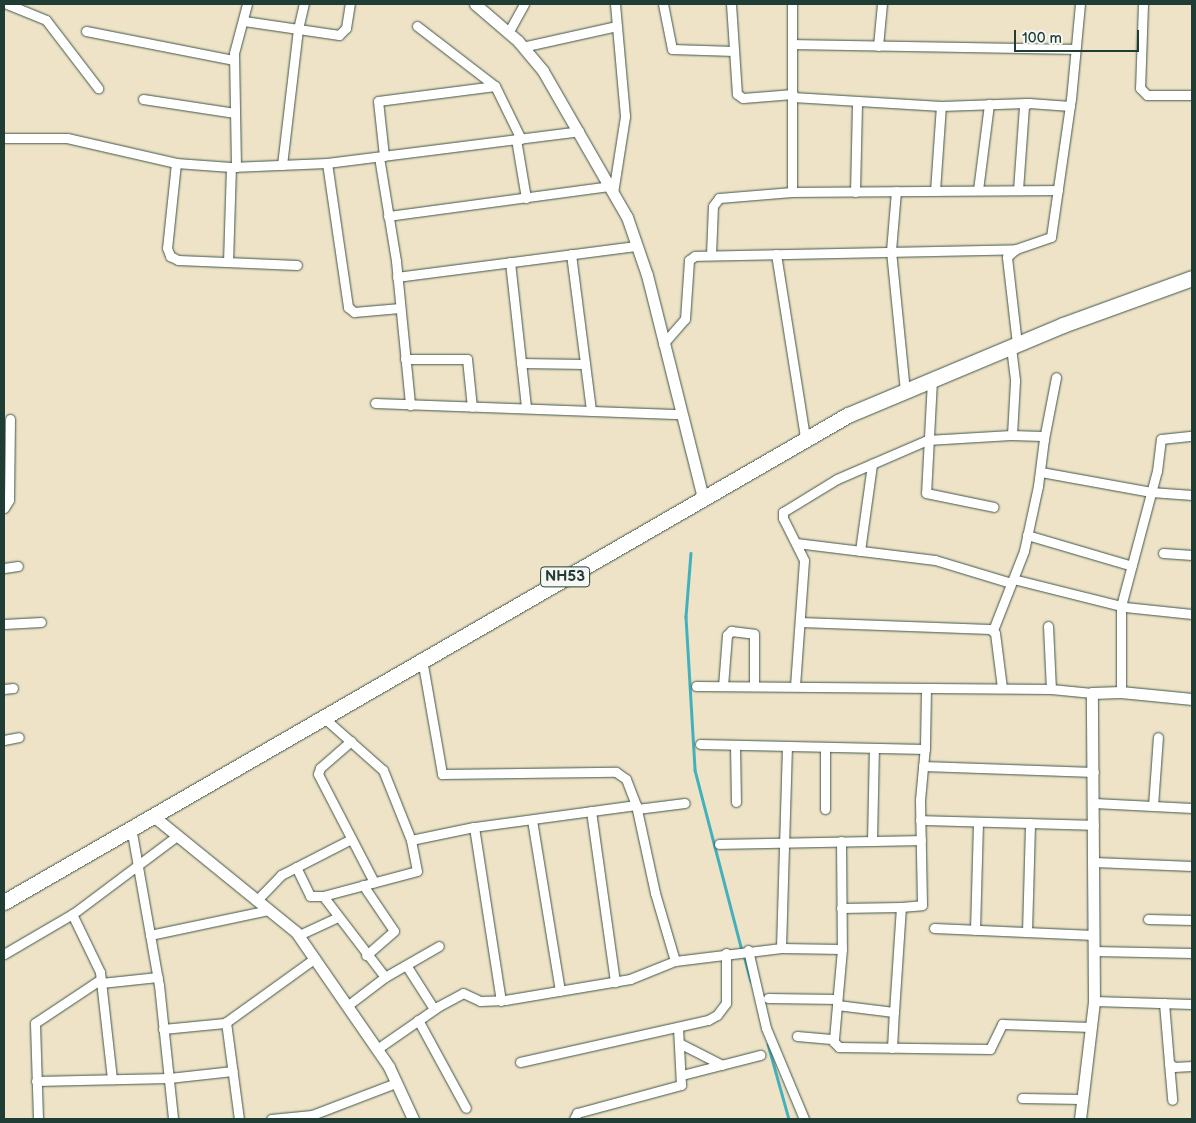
<!DOCTYPE html>
<html>
<head>
<meta charset="utf-8">
<style>
	body { margin:0 }
	#map { position:relative; width:1196px; height:1123px; overflow:hidden; background:#eee3c6; font-family:"Balsamiq Sans",sans-serif }
	div>[style] { position:absolute }
	[style*='--x'] { left:calc(var(--x)*1px); top:calc(var(--y)*1px); width:calc(var(--w)*1px); rotate:calc(var(--a)*1deg) }
	.stream>* { height:2.5px; margin:-1.25px; padding:0 1.25px; transform-origin:1.25px; border-radius:1.25px; background:#42b1bc }
	.roads { filter:drop-shadow(0 0 1px #3e564a) drop-shadow(0 0 1px #3e564a) }
	.minor>* { height:9px; margin:-4.5px; padding:0 4.5px; transform-origin:4.5px; border-radius:4.5px; background:#fff }
	.tertiary>* { height:11px; margin:-5.5px; padding:0 5.5px; transform-origin:5.5px; border-radius:5.5px; background:#fff }
	.trunk>* { height:15px; margin:-7.5px; padding:0 7.5px; transform-origin:7.5px; border-radius:7.5px; background:#fff }
	span { translate:-50% -50%; white-space:nowrap; text-align:center; line-height:1.15; -webkit-text-stroke:4.5px #f6f6f2; paint-order:stroke }
	.shield-label span { padding:1px 4px; background:#f6f6f2; border:1px solid; border-radius:4px; -webkit-text-stroke-width:0 }
	.shield-label { font-size:15px; color:#1f3d34; font-weight:700 }
	.frame { position:absolute; inset:0; border:5px solid #1f3d34; pointer-events:none }
	.scale { position:absolute; left:1014px; top:30px; width:125px; height:22px; box-sizing:border-box; border:2px solid #1f3d34; border-top:0; padding-left:6px; font-size:15px; line-height:18px; white-space:nowrap; color:#1f3d34; -webkit-text-stroke:4px #f6f6f2; paint-order:stroke }
</style>
</head>
<body>
<div id="map">
	<div class="stream">
		<i style="--x:691;--y:553;--w:64;--a:94.5"></i>
		<i style="--x:686;--y:617;--w:153;--a:86.6"></i>
		<i style="--x:695;--y:770;--w:186;--a:75.4"></i>
		<i style="--x:744;--y:955;--w:27;--a:75"></i>
		<i style="--x:768;--y:1044;--w:78;--a:74.4"></i>
	</div>
	<div class="roads">
		<div class="minor">
			<i style="--x:7;--y:4;--w:42;--a:22.3"></i>
			<i style="--x:46;--y:20;--w:86;--a:52.6"></i>
			<i style="--x:663;--y:4;--w:46;--a:78.7"></i>
			<i style="--x:672;--y:49;--w:62;--a:1.8"></i>
			<i style="--x:731;--y:4;--w:90;--a:86.2"></i>
			<i style="--x:737;--y:94;--w:7;--a:34"></i>
			<i style="--x:743;--y:98;--w:50;--a:-4.6"></i>
			<i style="--x:792;--y:4;--w:188;--a:90"></i>
			<i style="--x:1143;--y:4;--w:84;--a:92"></i>
			<i style="--x:1140;--y:88;--w:10;--a:45"></i>
			<i style="--x:1147;--y:95;--w:45;--a:0"></i>
			<i style="--x:244;--y:21;--w:96;--a:8.4"></i>
			<i style="--x:339;--y:35;--w:10;--a:-45"></i>
			<i style="--x:346;--y:28;--w:24;--a:-81"></i>
			<i style="--x:417;--y:26;--w:98;--a:37.6"></i>
			<i style="--x:495;--y:86;--w:59;--a:63.9"></i>
			<i style="--x:86;--y:31;--w:151;--a:11.1"></i>
			<i style="--x:508;--y:33;--w:33;--a:-61"></i>
			<i style="--x:794;--y:44;--w:281;--a:1"></i>
			<i style="--x:878;--y:46;--w:42;--a:-84.6"></i>
			<i style="--x:522;--y:47;--w:97;--a:-12.5"></i>
			<i style="--x:793;--y:97;--w:148;--a:3.5"></i>
			<i style="--x:143;--y:99;--w:93;--a:8.7"></i>
			<i style="--x:4;--y:138;--w:63;--a:0"></i>
			<i style="--x:67;--y:138;--w:112;--a:12.9"></i>
			<i style="--x:176;--y:163;--w:55;--a:4.2"></i>
			<i style="--x:231;--y:167;--w:96;--a:-2.4"></i>
			<i style="--x:327;--y:163;--w:254;--a:-7.2"></i>
			<i style="--x:516;--y:139;--w:60;--a:80.4"></i>
			<i style="--x:384;--y:156;--w:55;--a:-96.2"></i>
			<i style="--x:378;--y:101;--w:118;--a:-7.3"></i>
			<i style="--x:379;--y:157;--w:105;--a:80.7"></i>
			<i style="--x:396;--y:261;--w:145;--a:84.4"></i>
			<i style="--x:176;--y:163;--w:85;--a:96"></i>
			<i style="--x:167;--y:248;--w:9;--a:69"></i>
			<i style="--x:170;--y:256;--w:9;--a:27"></i>
			<i style="--x:178;--y:260;--w:119;--a:2.4"></i>
			<i style="--x:327;--y:163;--w:146;--a:81.7"></i>
			<i style="--x:348;--y:307;--w:8;--a:40"></i>
			<i style="--x:354;--y:312;--w:46;--a:-5"></i>
			<i style="--x:282;--y:165;--w:137;--a:-83.3"></i>
			<i style="--x:298;--y:29;--w:26;--a:-77"></i>
			<i style="--x:236;--y:167;--w:114;--a:-91"></i>
			<i style="--x:234;--y:53;--w:51;--a:-75.1"></i>
			<i style="--x:978;--y:190;--w:87;--a:-82.7"></i>
			<i style="--x:1018;--y:190;--w:84;--a:-85.9"></i>
			<i style="--x:1024;--y:106;--w:6;--a:-31"></i>
			<i style="--x:1029;--y:103;--w:41;--a:4.2"></i>
			<i style="--x:896;--y:191;--w:60;--a:94.8"></i>
			<i style="--x:891;--y:251;--w:141;--a:84.3"></i>
			<i style="--x:935;--y:191;--w:85;--a:-86"></i>
			<i style="--x:941;--y:106;--w:85;--a:-2"></i>
			<i style="--x:855;--y:192;--w:91;--a:-88.7"></i>
			<i style="--x:613;--y:193;--w:78;--a:-81.1"></i>
			<i style="--x:625;--y:116;--w:112;--a:-95.1"></i>
			<i style="--x:388;--y:216;--w:224;--a:-7.7"></i>
			<i style="--x:571;--y:254;--w:158;--a:82.7"></i>
			<i style="--x:776;--y:254;--w:186;--a:81"></i>
			<i style="--x:711;--y:255;--w:49;--a:-87.7"></i>
			<i style="--x:713;--y:206;--w:10;--a:-53"></i>
			<i style="--x:719;--y:198;--w:73;--a:-4.7"></i>
			<i style="--x:792;--y:192;--w:266;--a:-0.4"></i>
			<i style="--x:228;--y:262;--w:95;--a:-88.2"></i>
			<i style="--x:510;--y:262;--w:147;--a:83.7"></i>
			<i style="--x:397;--y:277;--w:242;--a:-7.4"></i>
			<i style="--x:663;--y:344;--w:33;--a:-49"></i>
			<i style="--x:685;--y:319;--w:59;--a:-86.1"></i>
			<i style="--x:689;--y:260;--w:7;--a:-34"></i>
			<i style="--x:695;--y:256;--w:321;--a:-1.2"></i>
			<i style="--x:1017;--y:344;--w:88;--a:-96.6"></i>
			<i style="--x:1007;--y:257;--w:12;--a:-42"></i>
			<i style="--x:1016;--y:249;--w:37;--a:-19"></i>
			<i style="--x:1051;--y:237;--w:139;--a:-81.8"></i>
			<i style="--x:1071;--y:99;--w:95;--a:-84.6"></i>
			<i style="--x:1011;--y:347;--w:34;--a:83"></i>
			<i style="--x:1015;--y:381;--w:54;--a:93.2"></i>
			<i style="--x:405;--y:359;--w:62;--a:0"></i>
			<i style="--x:467;--y:359;--w:48;--a:84.1"></i>
			<i style="--x:521;--y:363;--w:64;--a:0.9"></i>
			<i style="--x:932;--y:380;--w:113;--a:93"></i>
			<i style="--x:926;--y:493;--w:69;--a:11.6"></i>
			<i style="--x:375;--y:403;--w:306;--a:2.1"></i>
			<i style="--x:1044;--y:439;--w:63;--a:-79"></i>
			<i style="--x:1041;--y:472;--w:112;--a:10.3"></i>
			<i style="--x:1151;--y:492;--w:41;--a:4.2"></i>
			<i style="--x:4;--y:508;--w:9;--a:-58"></i>
			<i style="--x:9;--y:500;--w:81;--a:-89.3"></i>
			<i style="--x:1027;--y:535;--w:109;--a:16.4"></i>
			<i style="--x:796;--y:543;--w:140;--a:7"></i>
			<i style="--x:935;--y:560;--w:79;--a:16.8"></i>
			<i style="--x:860;--y:551;--w:88;--a:-82.1"></i>
			<i style="--x:1163;--y:553;--w:29;--a:4"></i>
			<i style="--x:4;--y:568;--w:14;--a:-8"></i>
			<i style="--x:1013;--y:579;--w:115;--a:14"></i>
			<i style="--x:1125;--y:607;--w:67;--a:6"></i>
			<i style="--x:800;--y:622;--w:190;--a:2.1"></i>
			<i style="--x:990;--y:629;--w:6;--a:39"></i>
			<i style="--x:995;--y:633;--w:55;--a:82.7"></i>
			<i style="--x:4;--y:624;--w:37;--a:-3"></i>
			<i style="--x:1048;--y:626;--w:63;--a:87.3"></i>
			<i style="--x:422;--y:659;--w:117;--a:80.1"></i>
			<i style="--x:442;--y:774;--w:174;--a:-0.7"></i>
			<i style="--x:616;--y:772;--w:12;--a:35"></i>
			<i style="--x:626;--y:779;--w:28;--a:69"></i>
			<i style="--x:696;--y:686;--w:355;--a:0.5"></i>
			<i style="--x:1051;--y:689;--w:41;--a:5.6"></i>
			<i style="--x:723;--y:686;--w:51;--a:-85.5"></i>
			<i style="--x:727;--y:635;--w:6;--a:-45"></i>
			<i style="--x:731;--y:631;--w:23;--a:7"></i>
			<i style="--x:754;--y:634;--w:52;--a:90"></i>
			<i style="--x:795;--y:686;--w:126;--a:-85.9"></i>
			<i style="--x:804;--y:560;--w:47;--a:-116.6"></i>
			<i style="--x:783;--y:518;--w:6;--a:-90"></i>
			<i style="--x:783;--y:512;--w:63;--a:-31.4"></i>
			<i style="--x:837;--y:479;--w:98;--a:-23.4"></i>
			<i style="--x:927;--y:440;--w:84;--a:-3.4"></i>
			<i style="--x:1011;--y:435;--w:31;--a:2"></i>
			<i style="--x:1042;--y:436;--w:4;--a:56"></i>
			<i style="--x:1044;--y:439;--w:47;--a:97.3"></i>
			<i style="--x:1038;--y:486;--w:66;--a:102.2"></i>
			<i style="--x:1024;--y:551;--w:85;--a:111.4"></i>
			<i style="--x:4;--y:689;--w:9;--a:-6"></i>
			<i style="--x:1121;--y:692;--w:86;--a:-90"></i>
			<i style="--x:1121;--y:606;--w:140;--a:-75.1"></i>
			<i style="--x:1157;--y:471;--w:32;--a:-83"></i>
			<i style="--x:1161;--y:439;--w:31;--a:-6"></i>
			<i style="--x:323;--y:717;--w:80;--a:41.5"></i>
			<i style="--x:383;--y:770;--w:75;--a:68.2"></i>
			<i style="--x:4;--y:740;--w:15;--a:-11"></i>
			<i style="--x:351;--y:741;--w:41;--a:138.9"></i>
			<i style="--x:320;--y:768;--w:6;--a:108"></i>
			<i style="--x:318;--y:774;--w:122;--a:62.6"></i>
			<i style="--x:700;--y:744;--w:225;--a:1.3"></i>
			<i style="--x:735;--y:745;--w:57;--a:89"></i>
			<i style="--x:923;--y:766;--w:171;--a:2"></i>
			<i style="--x:1094;--y:803;--w:98;--a:2.9"></i>
			<i style="--x:1153;--y:806;--w:69;--a:-85.9"></i>
			<i style="--x:637;--y:809;--w:48;--a:-7.1"></i>
			<i style="--x:825;--y:809;--w:62;--a:-90"></i>
			<i style="--x:591;--y:811;--w:173;--a:82"></i>
			<i style="--x:532;--y:820;--w:173;--a:80.7"></i>
			<i style="--x:920;--y:820;--w:174;--a:1.6"></i>
			<i style="--x:131;--y:827;--w:160;--a:80"></i>
			<i style="--x:159;--y:985;--w:135;--a:84"></i>
			<i style="--x:474;--y:827;--w:176;--a:81.2"></i>
			<i style="--x:841;--y:841;--w:108;--a:89.5"></i>
			<i style="--x:872;--y:841;--w:93;--a:-88.8"></i>
			<i style="--x:719;--y:844;--w:202;--a:-1.1"></i>
			<i style="--x:1094;--y:862;--w:98;--a:2.3"></i>
			<i style="--x:296;--y:867;--w:32;--a:64"></i>
			<i style="--x:310;--y:896;--w:13;--a:0"></i>
			<i style="--x:363;--y:885;--w:55;--a:56"></i>
			<i style="--x:394;--y:931;--w:37;--a:139"></i>
			<i style="--x:257;--y:900;--w:35;--a:-46"></i>
			<i style="--x:281;--y:875;--w:79;--a:-27.2"></i>
			<i style="--x:841;--y:908;--w:60;--a:-1"></i>
			<i style="--x:72;--y:914;--w:64;--a:64.2"></i>
			<i style="--x:100;--y:972;--w:108;--a:83.6"></i>
			<i style="--x:1148;--y:919;--w:44;--a:1.3"></i>
			<i style="--x:934;--y:928;--w:160;--a:2.5"></i>
			<i style="--x:975;--y:930;--w:108;--a:-88.4"></i>
			<i style="--x:1027;--y:932;--w:109;--a:-88.4"></i>
			<i style="--x:150;--y:935;--w:122;--a:-11.9"></i>
			<i style="--x:299;--y:935;--w:43;--a:-24.8"></i>
			<i style="--x:781;--y:948;--w:202;--a:-88.3"></i>
			<i style="--x:748;--y:950;--w:80;--a:77"></i>
			<i style="--x:766;--y:1028;--w:99;--a:67.3"></i>
			<i style="--x:1094;--y:951;--w:98;--a:1.2"></i>
			<i style="--x:4;--y:954;--w:81;--a:-30.4"></i>
			<i style="--x:74;--y:913;--w:129;--a:-36.8"></i>
			<i style="--x:406;--y:965;--w:52;--a:57.5"></i>
			<i style="--x:385;--y:977;--w:62;--a:-29.9"></i>
			<i style="--x:101;--y:983;--w:57;--a:-6"></i>
			<i style="--x:768;--y:998;--w:69;--a:0.8"></i>
			<i style="--x:1094;--y:1001;--w:98;--a:1.8"></i>
			<i style="--x:1164;--y:1003;--w:60;--a:85.2"></i>
			<i style="--x:1169;--y:1063;--w:6;--a:39"></i>
			<i style="--x:1174;--y:1067;--w:18;--a:-3"></i>
			<i style="--x:837;--y:1005;--w:37;--a:95"></i>
			<i style="--x:834;--y:1042;--w:7;--a:45"></i>
			<i style="--x:839;--y:1047;--w:151;--a:0.8"></i>
			<i style="--x:990;--y:1049;--w:28;--a:-64"></i>
			<i style="--x:1002;--y:1024;--w:89;--a:1.9"></i>
			<i style="--x:347;--y:1006;--w:48;--a:-37.3"></i>
			<i style="--x:385;--y:977;--w:102;--a:-127.4"></i>
			<i style="--x:323;--y:896;--w:97;--a:-14.9"></i>
			<i style="--x:417;--y:871;--w:32;--a:-101"></i>
			<i style="--x:411;--y:840;--w:64;--a:-11.7"></i>
			<i style="--x:474;--y:827;--w:163;--a:-7.7"></i>
			<i style="--x:636;--y:805;--w:90;--a:77.8"></i>
			<i style="--x:655;--y:893;--w:71;--a:73.6"></i>
			<i style="--x:675;--y:961;--w:107;--a:-7"></i>
			<i style="--x:781;--y:948;--w:61;--a:0.9"></i>
			<i style="--x:842;--y:949;--w:56;--a:95.1"></i>
			<i style="--x:837;--y:1005;--w:57;--a:7"></i>
			<i style="--x:894;--y:1012;--w:105;--a:-86.2"></i>
			<i style="--x:901;--y:907;--w:21;--a:-5"></i>
			<i style="--x:922;--y:905;--w:105;--a:-91.1"></i>
			<i style="--x:920;--y:800;--w:54;--a:-84.7"></i>
			<i style="--x:925;--y:746;--w:58;--a:-89"></i>
			<i style="--x:418;--y:1020;--w:100;--a:61.4"></i>
			<i style="--x:226;--y:1022;--w:98;--a:82.4"></i>
			<i style="--x:163;--y:1029;--w:62;--a:-5.5"></i>
			<i style="--x:225;--y:1023;--w:111;--a:-35.8"></i>
			<i style="--x:797;--y:1036;--w:37;--a:5"></i>
			<i style="--x:679;--y:1043;--w:48;--a:27.1"></i>
			<i style="--x:892;--y:1048;--w:36;--a:-87"></i>
			<i style="--x:377;--y:1049;--w:75;--a:-34.7"></i>
			<i style="--x:439;--y:1006;--w:27;--a:-28"></i>
			<i style="--x:463;--y:993;--w:19;--a:25"></i>
			<i style="--x:480;--y:1001;--w:25;--a:-2"></i>
			<i style="--x:505;--y:1000;--w:127;--a:-9.5"></i>
			<i style="--x:630;--y:979;--w:48;--a:-21.8"></i>
			<i style="--x:520;--y:1062;--w:193;--a:-12.6"></i>
			<i style="--x:708;--y:1020;--w:10;--a:-29"></i>
			<i style="--x:717;--y:1015;--w:15;--a:-53"></i>
			<i style="--x:726;--y:1003;--w:50;--a:-90"></i>
			<i style="--x:1169;--y:1063;--w:37;--a:85"></i>
			<i style="--x:682;--y:1075;--w:81;--a:-14.4"></i>
			<i style="--x:36;--y:1081;--w:133;--a:-1.3"></i>
			<i style="--x:169;--y:1078;--w:64;--a:-6.2"></i>
			<i style="--x:1022;--y:1098;--w:60;--a:1"></i>
			<i style="--x:38;--y:1119;--w:96;--a:-91.8"></i>
			<i style="--x:35;--y:1023;--w:79;--a:-33.7"></i>
			<i style="--x:271;--y:1119;--w:41;--a:-5.6"></i>
			<i style="--x:312;--y:1115;--w:90;--a:-20.9"></i>
			<i style="--x:574;--y:1119;--w:7;--a:-63"></i>
			<i style="--x:577;--y:1113;--w:108;--a:-15.1"></i>
			<i style="--x:681;--y:1085;--w:58;--a:-93"></i>
		</div>
		<div class="tertiary">
			<i style="--x:475;--y:4;--w:57;--a:40.7"></i>
			<i style="--x:518;--y:41;--w:39;--a:50"></i>
			<i style="--x:543;--y:71;--w:168;--a:60.1"></i>
			<i style="--x:627;--y:217;--w:61;--a:71"></i>
			<i style="--x:647;--y:275;--w:230;--a:75.9"></i>
			<i style="--x:152;--y:815;--w:186;--a:39.1"></i>
			<i style="--x:296;--y:932;--w:164;--a:55.4"></i>
			<i style="--x:389;--y:1067;--w:57;--a:65.2"></i>
			<i style="--x:1080;--y:1119;--w:119;--a:-83.2"></i>
			<i style="--x:1094;--y:1001;--w:308;--a:-90.4"></i>
			<i style="--x:1092;--y:693;--w:29;--a:-2"></i>
			<i style="--x:1121;--y:692;--w:71;--a:5.6"></i>
		</div>
		<div class="trunk">
			<i style="--x:4;--y:902;--w:974;--a:-29.99"></i>
			<i style="--x:848;--y:415;--w:233;--a:-22.7"></i>
			<i style="--x:1063;--y:325;--w:137;--a:-20"></i>
		</div>
	</div>
	<div class="shield-label">
		<span style="left:565px;top:577px">NH53</span>
	</div>
	<div class="frame"></div>
	<div class="scale">100 m</div>
</div>
</body>
</html>
